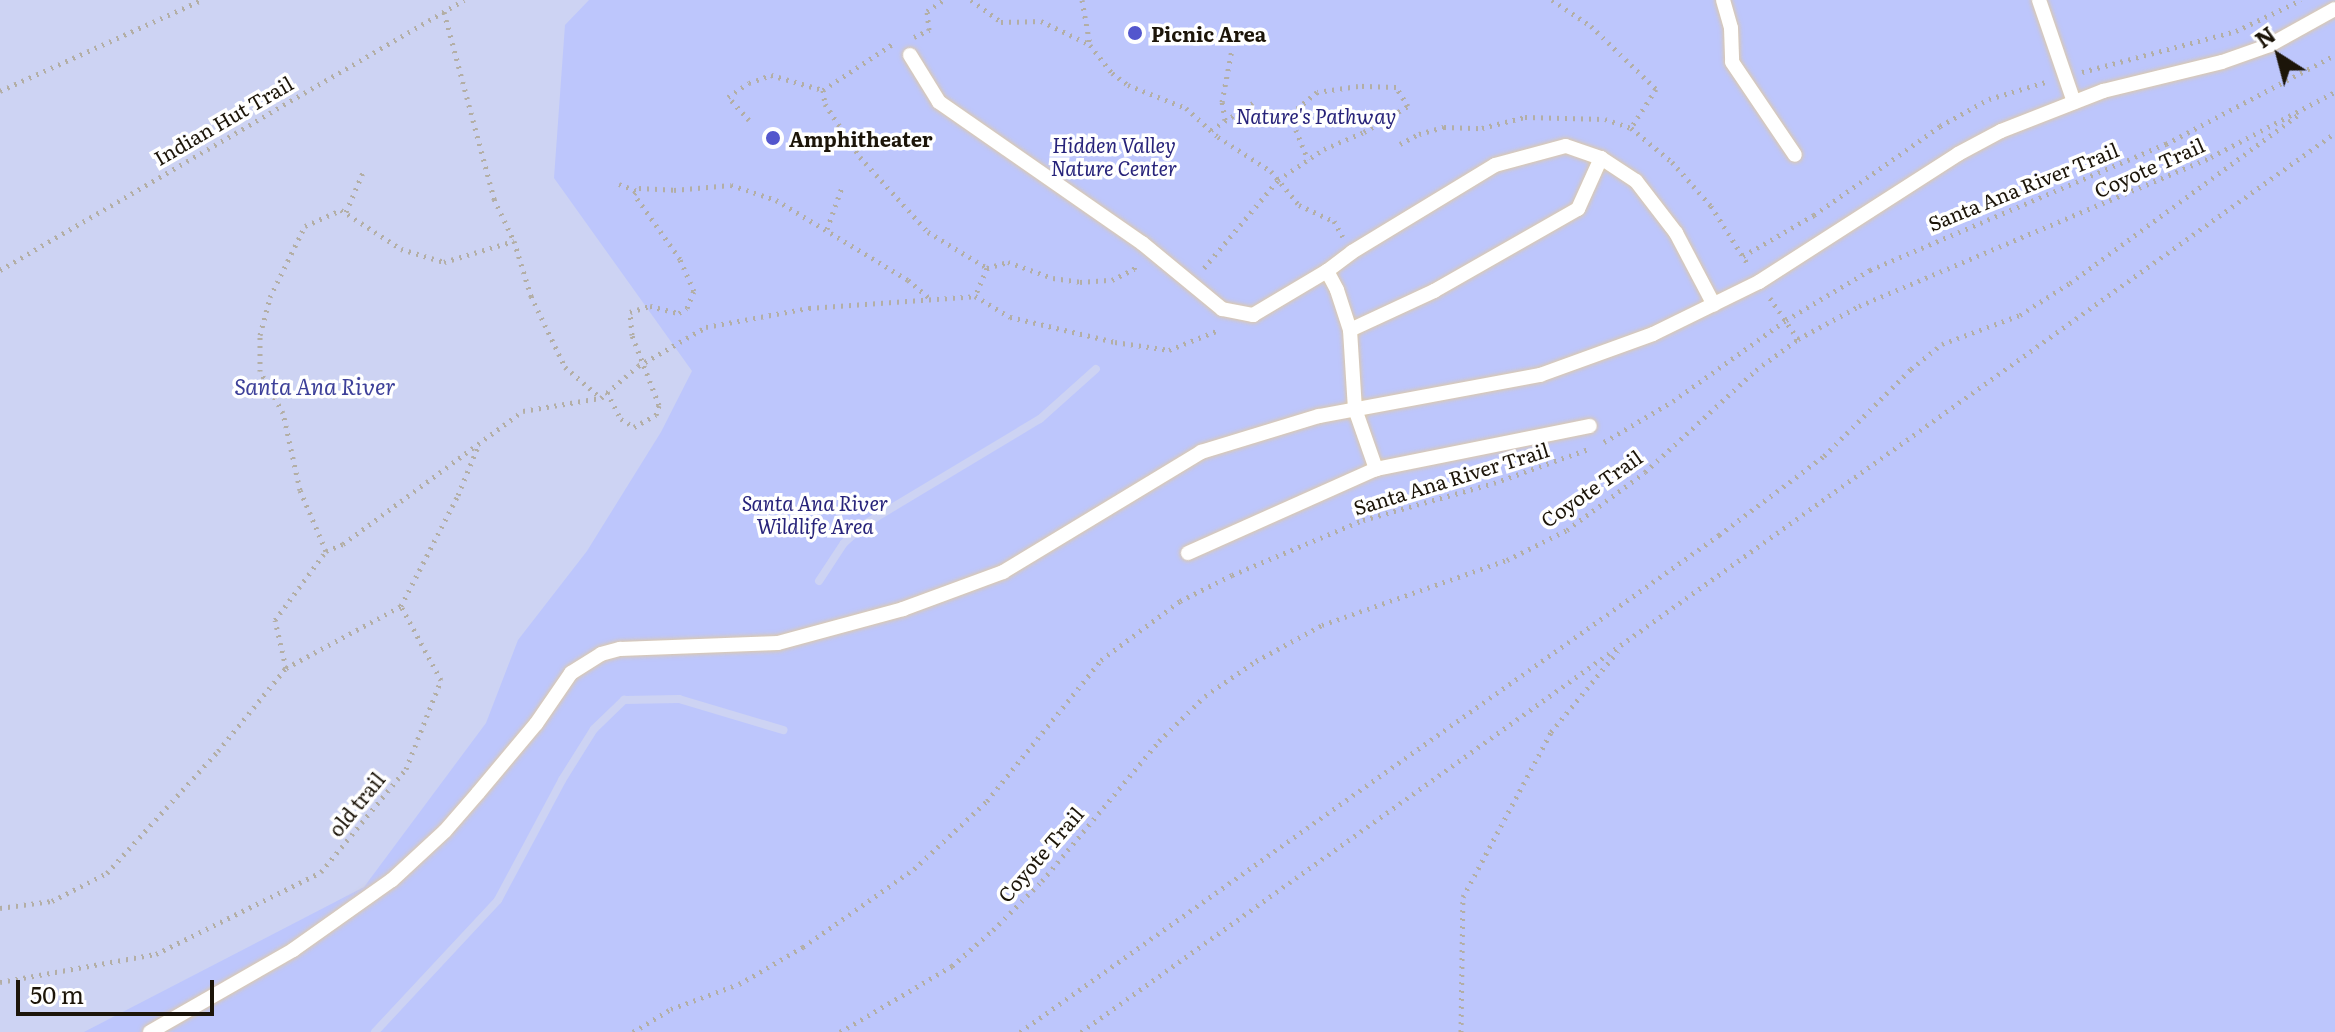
<!DOCTYPE html>
<html>
<head>
<meta charset="utf-8">
<style>
	body { margin:0 }
	#map { position:relative; width:2335px; height:1032px; overflow:hidden; background:#fefaf3; font-family:Literata,serif }
	div>[style] { position:absolute }
	[style*='--x'] { left:calc(var(--x)*1px); top:calc(var(--y)*1px); width:calc(var(--w)*1px); rotate:calc(var(--a)*1deg) }
	.green>* { inset:0; background:#bdc6fc }
	.water>* { inset:0; background:#cdd3f3 }
	.stream>* { height:8px; margin:-4px; padding:0 4px; transform-origin:4px; border-radius:4px; background:#cdd3f3 }
	.path>* { height:5px; margin-top:-2.5px; transform-origin:0; background:repeating-linear-gradient(90deg,#b3aea5 0 2px,transparent 0 8px) }
	.roads { filter:drop-shadow(0 0 2px #ddc9a8) drop-shadow(0 0 2px #ddc9a8) }
	.lane>* { height:14px; margin:-7px; padding:0 7px; transform-origin:7px; border-radius:7px; background:#fff }
	.dots>* { width:22px; height:22px; translate:-50% -50%; box-sizing:border-box; border:4px solid #fff; border-radius:50% }
	span { translate:-50% -50%; white-space:nowrap; text-align:center; line-height:1.15; -webkit-text-stroke:7px #fff; paint-order:stroke }
	.poi-label { font-size:20px; color:#1c1509; font-weight:700 }
	.left { translate:0 -50%; text-align:left }
	.park-label { font-size:20px; color:#27237a; font-style:italic }
	.street-label { font-size:20px; color:#1c1509 }
	.water-label { font-size:22px; color:#3d4099; font-style:italic }
	.north { position:absolute; left:2239px; top:16px; width:80px; height:80px; -webkit-text-stroke:6px #fff; paint-order:stroke; rotate:324deg; font-size:22px; font-weight:700; line-height:32px; text-align:center; color:#1c1509 }
	.north::after { content:''; display:block; margin:auto; width:28px; height:36px; background:#1c1509; clip-path:polygon(50% 0,100% 100%,50% 72%,0 100%) }
	.scale { position:absolute; left:16px; top:980px; width:198px; height:36px; box-sizing:border-box; border:4px solid #1c1509; border-top:0; padding-left:10px; font-size:24px; line-height:28px; white-space:nowrap; color:#1c1509; -webkit-text-stroke:6px #fff; paint-order:stroke }
</style>
</head>
<body>
<div id="map">
	<div class="green">
		<i style="clip-path:polygon(0 0,2335px 0,2335px 1032px,0 1032px)"></i>
	</div>
	<div class="water">
		<i style="clip-path:polygon(0 0,589px 0,565px 25px,554px 178px,692px 371px,661px 432px,587px 551px,518px 640px,486px 723px,364px 887px,84px 1032px,0 1032px)"></i>
	</div>
	<div class="stream">
		<i style="--x:819;--y:581;--w:45;--a:-56.7"></i>
		<i style="--x:844;--y:543;--w:28;--a:-42"></i>
		<i style="--x:865;--y:524;--w:204;--a:-31"></i>
		<i style="--x:1040;--y:419;--w:75;--a:-41.8"></i>
		<i style="--x:375;--y:1032;--w:180;--a:-47"></i>
		<i style="--x:498;--y:900;--w:136;--a:-61.9"></i>
		<i style="--x:562;--y:780;--w:60;--a:-57.9"></i>
		<i style="--x:594;--y:729;--w:42;--a:-44"></i>
		<i style="--x:624;--y:700;--w:55;--a:-1"></i>
		<i style="--x:679;--y:699;--w:109;--a:16.6"></i>
	</div>
	<div class="path">
		<i style="--x:971;--y:0;--w:37;--a:36"></i>
		<i style="--x:1001;--y:22;--w:40;--a:-1.4"></i>
		<i style="--x:1041;--y:21;--w:53;--a:25.6"></i>
		<i style="--x:1082;--y:0;--w:46;--a:79.9"></i>
		<i style="--x:1090;--y:45;--w:36;--a:52"></i>
		<i style="--x:1112;--y:73;--w:20;--a:37"></i>
		<i style="--x:1128;--y:85;--w:62;--a:21.6"></i>
		<i style="--x:1186;--y:108;--w:43;--a:42.2"></i>
		<i style="--x:1218;--y:137;--w:63;--a:32.7"></i>
		<i style="--x:1271;--y:171;--w:44;--a:50.5"></i>
		<i style="--x:1299;--y:205;--w:38;--a:25"></i>
		<i style="--x:1334;--y:221;--w:18;--a:61"></i>
		<i style="--x:1552;--y:0;--w:47;--a:33.7"></i>
		<i style="--x:1591;--y:26;--w:91;--a:44.1"></i>
		<i style="--x:1656;--y:89;--w:46;--a:122.7"></i>
		<i style="--x:1631;--y:128;--w:53;--a:39.7"></i>
		<i style="--x:1672;--y:162;--w:59;--a:48.4"></i>
		<i style="--x:1711;--y:206;--w:71;--a:57.7"></i>
		<i style="--x:444;--y:12;--w:194;--a:75"></i>
		<i style="--x:494;--y:199;--w:47;--a:64.5"></i>
		<i style="--x:514;--y:241;--w:58;--a:72.8"></i>
		<i style="--x:531;--y:296;--w:79;--a:64.4"></i>
		<i style="--x:565;--y:367;--w:48;--a:40.7"></i>
		<i style="--x:601;--y:398;--w:49;--a:-40.9"></i>
		<i style="--x:638;--y:366;--w:78;--a:-29.8"></i>
		<i style="--x:706;--y:327;--w:105;--a:-10.5"></i>
		<i style="--x:809;--y:308;--w:166;--a:-4.1"></i>
		<i style="--x:975;--y:296;--w:41;--a:31"></i>
		<i style="--x:1010;--y:317;--w:108;--a:13.4"></i>
		<i style="--x:1115;--y:342;--w:55;--a:8.4"></i>
		<i style="--x:1169;--y:350;--w:54;--a:-21.8"></i>
		<i style="--x:914;--y:37;--w:17;--a:-25"></i>
		<i style="--x:929;--y:30;--w:19;--a:-96"></i>
		<i style="--x:927;--y:11;--w:20;--a:-33"></i>
		<i style="--x:2082;--y:72;--w:159;--a:-14.9"></i>
		<i style="--x:2236;--y:31;--w:72;--a:-25.5"></i>
		<i style="--x:823;--y:90;--w:14;--a:82"></i>
		<i style="--x:825;--y:104;--w:64;--a:56.6"></i>
		<i style="--x:860;--y:157;--w:101;--a:47.8"></i>
		<i style="--x:928;--y:232;--w:69;--a:31.4"></i>
		<i style="--x:987;--y:268;--w:30;--a:113"></i>
		<i style="--x:0;--y:91;--w:222;--a:-24.3"></i>
		<i style="--x:749;--y:120;--w:31;--a:-132"></i>
		<i style="--x:728;--y:97;--w:25;--a:-34"></i>
		<i style="--x:749;--y:83;--w:23;--a:-20"></i>
		<i style="--x:771;--y:75;--w:54;--a:16.1"></i>
		<i style="--x:823;--y:90;--w:85;--a:-33.5"></i>
		<i style="--x:1225;--y:120;--w:18;--a:-99"></i>
		<i style="--x:1222;--y:102;--w:54;--a:-79.3"></i>
		<i style="--x:1211;--y:130;--w:50;--a:-32.7"></i>
		<i style="--x:1400;--y:144;--w:21;--a:-28"></i>
		<i style="--x:1419;--y:134;--w:26;--a:-16"></i>
		<i style="--x:1444;--y:127;--w:38;--a:2"></i>
		<i style="--x:1482;--y:128;--w:44;--a:-14.3"></i>
		<i style="--x:1525;--y:117;--w:80;--a:1.4"></i>
		<i style="--x:1605;--y:119;--w:28;--a:19"></i>
		<i style="--x:619;--y:184;--w:19;--a:21"></i>
		<i style="--x:346;--y:212;--w:46;--a:-66.8"></i>
		<i style="--x:827;--y:229;--w:45;--a:-70.3"></i>
		<i style="--x:1743;--y:256;--w:82;--a:-30"></i>
		<i style="--x:1814;--y:215;--w:154;--a:-35.2"></i>
		<i style="--x:1940;--y:126;--w:56;--a:-28.9"></i>
		<i style="--x:1989;--y:99;--w:63;--a:-16.7"></i>
		<i style="--x:987;--y:268;--w:22;--a:-16"></i>
		<i style="--x:1008;--y:262;--w:48;--a:19.6"></i>
		<i style="--x:1053;--y:278;--w:27;--a:8"></i>
		<i style="--x:1080;--y:282;--w:32;--a:-4"></i>
		<i style="--x:1112;--y:280;--w:25;--a:-27"></i>
		<i style="--x:1134;--y:269;--w:6;--a:-72"></i>
		<i style="--x:1204;--y:268;--w:115;--a:-49.9"></i>
		<i style="--x:1278;--y:180;--w:55;--a:-34"></i>
		<i style="--x:1324;--y:149;--w:43;--a:-23"></i>
		<i style="--x:1364;--y:132;--w:51;--a:-30.6"></i>
		<i style="--x:1408;--y:106;--w:22;--a:-122"></i>
		<i style="--x:1396;--y:87;--w:38;--a:-178"></i>
		<i style="--x:1358;--y:86;--w:41;--a:171.7"></i>
		<i style="--x:1317;--y:92;--w:35;--a:140"></i>
		<i style="--x:1290;--y:115;--w:48;--a:68.2"></i>
		<i style="--x:0;--y:270;--w:537;--a:-30.19"></i>
		<i style="--x:1770;--y:298;--w:50;--a:55.7"></i>
		<i style="--x:607;--y:392;--w:30;--a:63"></i>
		<i style="--x:621;--y:419;--w:15;--a:32"></i>
		<i style="--x:634;--y:427;--w:25;--a:-29"></i>
		<i style="--x:656;--y:415;--w:10;--a:-73"></i>
		<i style="--x:659;--y:405;--w:75;--a:-111.1"></i>
		<i style="--x:632;--y:335;--w:23;--a:-95"></i>
		<i style="--x:630;--y:312;--w:21;--a:-17"></i>
		<i style="--x:650;--y:306;--w:30;--a:14"></i>
		<i style="--x:679;--y:313;--w:9;--a:-32"></i>
		<i style="--x:687;--y:308;--w:18;--a:-68"></i>
		<i style="--x:694;--y:291;--w:35;--a:-114"></i>
		<i style="--x:680;--y:259;--w:80;--a:-125.3"></i>
		<i style="--x:634;--y:194;--w:8;--a:-50"></i>
		<i style="--x:639;--y:188;--w:35;--a:3"></i>
		<i style="--x:674;--y:190;--w:57;--a:-5"></i>
		<i style="--x:731;--y:185;--w:47;--a:18.4"></i>
		<i style="--x:776;--y:200;--w:154;--a:31.2"></i>
		<i style="--x:908;--y:280;--w:31;--a:40"></i>
		<i style="--x:1604;--y:442;--w:80;--a:-30.7"></i>
		<i style="--x:1673;--y:401;--w:139;--a:-35.6"></i>
		<i style="--x:1786;--y:320;--w:98;--a:-30.8"></i>
		<i style="--x:1870;--y:270;--w:322;--a:-23.1"></i>
		<i style="--x:2166;--y:144;--w:191;--a:-27.8"></i>
		<i style="--x:326;--y:551;--w:18;--a:-22"></i>
		<i style="--x:343;--y:544;--w:224;--a:-36.5"></i>
		<i style="--x:523;--y:411;--w:78;--a:-9.6"></i>
		<i style="--x:286;--y:668;--w:49;--a:-102.9"></i>
		<i style="--x:275;--y:620;--w:86;--a:-53.5"></i>
		<i style="--x:326;--y:551;--w:66;--a:-113.1"></i>
		<i style="--x:300;--y:490;--w:79;--a:-102.4"></i>
		<i style="--x:283;--y:413;--w:48;--a:-118.7"></i>
		<i style="--x:260;--y:371;--w:36;--a:-90"></i>
		<i style="--x:260;--y:335;--w:39;--a:-75"></i>
		<i style="--x:270;--y:297;--w:79;--a:-63.8"></i>
		<i style="--x:305;--y:226;--w:39;--a:-24"></i>
		<i style="--x:341;--y:210;--w:72;--a:33"></i>
		<i style="--x:401;--y:249;--w:45;--a:16.8"></i>
		<i style="--x:444;--y:262;--w:73;--a:-16.7"></i>
		<i style="--x:0;--y:908;--w:52;--a:-7.7"></i>
		<i style="--x:52;--y:901;--w:62;--a:-27"></i>
		<i style="--x:107;--y:873;--w:165;--a:-47.7"></i>
		<i style="--x:218;--y:751;--w:107;--a:-50.7"></i>
		<i style="--x:286;--y:668;--w:131;--a:-28.3"></i>
		<i style="--x:0;--y:982;--w:158;--a:-10.2"></i>
		<i style="--x:156;--y:954;--w:184;--a:-26.4"></i>
		<i style="--x:321;--y:872;--w:134;--a:-50.5"></i>
		<i style="--x:406;--y:769;--w:96;--a:-68.5"></i>
		<i style="--x:441;--y:680;--w:84;--a:-118.4"></i>
		<i style="--x:401;--y:606;--w:125;--a:-62.8"></i>
		<i style="--x:458;--y:495;--w:55;--a:-67.6"></i>
		<i style="--x:633;--y:1032;--w:44;--a:-31.2"></i>
		<i style="--x:671;--y:1009;--w:72;--a:-20.2"></i>
		<i style="--x:739;--y:984;--w:74;--a:-30"></i>
		<i style="--x:803;--y:947;--w:136;--a:-35.1"></i>
		<i style="--x:914;--y:869;--w:100;--a:-43"></i>
		<i style="--x:987;--y:801;--w:181;--a:-51"></i>
		<i style="--x:1101;--y:660;--w:99;--a:-36.8"></i>
		<i style="--x:1180;--y:601;--w:58;--a:-26.6"></i>
		<i style="--x:1232;--y:575;--w:142;--a:-22.8"></i>
		<i style="--x:1363;--y:520;--w:136;--a:-15.8"></i>
		<i style="--x:1494;--y:483;--w:103;--a:-19.8"></i>
		<i style="--x:840;--y:1032;--w:130;--a:-30.5"></i>
		<i style="--x:952;--y:966;--w:55;--a:-41.3"></i>
		<i style="--x:993;--y:930;--w:69;--a:-45"></i>
		<i style="--x:1042;--y:881;--w:182;--a:-50.1"></i>
		<i style="--x:1159;--y:741;--w:64;--a:-44.4"></i>
		<i style="--x:1205;--y:696;--w:62;--a:-34.5"></i>
		<i style="--x:1256;--y:661;--w:75;--a:-28.6"></i>
		<i style="--x:1322;--y:625;--w:196;--a:-19.4"></i>
		<i style="--x:1507;--y:560;--w:67;--a:-26.6"></i>
		<i style="--x:1567;--y:530;--w:97;--a:-36.6"></i>
		<i style="--x:1645;--y:472;--w:151;--a:-42.6"></i>
		<i style="--x:1756;--y:370;--w:52;--a:-36.4"></i>
		<i style="--x:1798;--y:339;--w:69;--a:-28.4"></i>
		<i style="--x:1859;--y:306;--w:382;--a:-22.9"></i>
		<i style="--x:2211;--y:157;--w:140;--a:-27.7"></i>
		<i style="--x:1020;--y:1032;--w:858;--a:-35.41"></i>
		<i style="--x:1719;--y:535;--w:131;--a:-37"></i>
		<i style="--x:1824;--y:456;--w:123;--a:-45"></i>
		<i style="--x:1911;--y:369;--w:40;--a:-39"></i>
		<i style="--x:1942;--y:344;--w:83;--a:-20.4"></i>
		<i style="--x:2020;--y:315;--w:59;--a:-32.6"></i>
		<i style="--x:2070;--y:283;--w:285;--a:-36.4"></i>
		<i style="--x:1081;--y:1032;--w:1543;--a:-35.64"></i>
		<i style="--x:1461;--y:1032;--w:135;--a:-89.2"></i>
		<i style="--x:1463;--y:897;--w:187;--a:-61.9"></i>
		<i style="--x:1551;--y:732;--w:105;--a:-50.4"></i>
	</div>
	<div class="roads">
		<div class="lane">
			<i style="--x:1723;--y:0;--w:29;--a:74"></i>
			<i style="--x:1731;--y:28;--w:34;--a:88"></i>
			<i style="--x:1732;--y:62;--w:112;--a:55.9"></i>
			<i style="--x:2039;--y:0;--w:108;--a:71.1"></i>
			<i style="--x:910;--y:55;--w:55;--a:58.3"></i>
			<i style="--x:939;--y:102;--w:247;--a:34.8"></i>
			<i style="--x:1142;--y:243;--w:104;--a:39.5"></i>
			<i style="--x:1222;--y:309;--w:32;--a:11"></i>
			<i style="--x:1253;--y:315;--w:86;--a:-30.7"></i>
			<i style="--x:1327;--y:271;--w:21;--a:62"></i>
			<i style="--x:1337;--y:290;--w:42;--a:72"></i>
			<i style="--x:1350;--y:330;--w:79;--a:86.4"></i>
			<i style="--x:1355;--y:409;--w:64;--a:70.7"></i>
			<i style="--x:1376;--y:469;--w:206;--a:155.9"></i>
			<i style="--x:1327;--y:271;--w:31;--a:-37"></i>
			<i style="--x:1352;--y:252;--w:167;--a:-31.3"></i>
			<i style="--x:1495;--y:165;--w:73;--a:-15"></i>
			<i style="--x:1566;--y:146;--w:37;--a:19"></i>
			<i style="--x:1601;--y:158;--w:42;--a:33.3"></i>
			<i style="--x:1636;--y:181;--w:66;--a:52.4"></i>
			<i style="--x:1676;--y:233;--w:81;--a:62.2"></i>
			<i style="--x:1350;--y:330;--w:93;--a:-24.9"></i>
			<i style="--x:1434;--y:291;--w:166;--a:-29.7"></i>
			<i style="--x:1578;--y:209;--w:56;--a:-65.7"></i>
			<i style="--x:1376;--y:469;--w:218;--a:-11.4"></i>
			<i style="--x:150;--y:1032;--w:165;--a:-29.8"></i>
			<i style="--x:293;--y:950;--w:121;--a:-35.3"></i>
			<i style="--x:392;--y:880;--w:72;--a:-42.8"></i>
			<i style="--x:445;--y:831;--w:50;--a:-49"></i>
			<i style="--x:478;--y:793;--w:90;--a:-50"></i>
			<i style="--x:536;--y:724;--w:62;--a:-55.5"></i>
			<i style="--x:571;--y:673;--w:36;--a:-32"></i>
			<i style="--x:601;--y:654;--w:20;--a:-15"></i>
			<i style="--x:620;--y:649;--w:158;--a:-2.2"></i>
			<i style="--x:778;--y:643;--w:130;--a:-15.2"></i>
			<i style="--x:903;--y:609;--w:107;--a:-20.3"></i>
			<i style="--x:1003;--y:572;--w:232;--a:-31.2"></i>
			<i style="--x:1201;--y:452;--w:123;--a:-17"></i>
			<i style="--x:1319;--y:416;--w:225;--a:-10.5"></i>
			<i style="--x:1540;--y:375;--w:120;--a:-19.9"></i>
			<i style="--x:1653;--y:334;--w:118;--a:-26.1"></i>
			<i style="--x:1759;--y:282;--w:237;--a:-32.7"></i>
			<i style="--x:1958;--y:154;--w:49;--a:-28.1"></i>
			<i style="--x:2001;--y:131;--w:110;--a:-21.4"></i>
			<i style="--x:2103;--y:91;--w:122;--a:-13.7"></i>
			<i style="--x:2222;--y:62;--w:51;--a:-19.5"></i>
			<i style="--x:2270;--y:45;--w:74;--a:-29"></i>
		</div>
	</div>
	<div class="dots">
		<i style="left:1135px;top:33px;background:#5356cd"></i>
		<i style="left:773px;top:138px;background:#5356cd"></i>
	</div>
	<div class="poi-label">
		<span class="left" style="left:1151px;top:33px">Picnic Area</span>
		<span class="left" style="left:789px;top:138px">Amphitheater</span>
	</div>
	<div class="park-label">
		<span style="left:1316px;top:115px">Nature's Pathway</span>
		<span style="left:1114px;top:156px">Hidden Valley<br>Nature Center</span>
		<span style="left:815px;top:514px">Santa Ana River<br>Wildlife Area</span>
	</div>
	<div class="street-label">
		<span style="left:223px;top:120px;rotate:-30deg">Indian Hut Trail</span>
		<span style="left:2149px;top:167px;rotate:-24deg">Coyote Trail</span>
		<span style="left:2023px;top:186px;rotate:-22deg">Santa Ana River Trail</span>
		<span style="left:1451px;top:478px;rotate:-17deg">Santa Ana River Trail</span>
		<span style="left:1591px;top:488px;rotate:-35deg">Coyote Trail</span>
		<span style="left:356px;top:804px;rotate:-51deg">old trail</span>
		<span style="left:1040px;top:854px;rotate:-49deg">Coyote Trail</span>
	</div>
	<div class="water-label">
		<span style="left:315px;top:386px">Santa Ana River</span>
	</div>
	<div class="north">N</div>
	<div class="scale">50 m</div>
</div>
</body>
</html>
